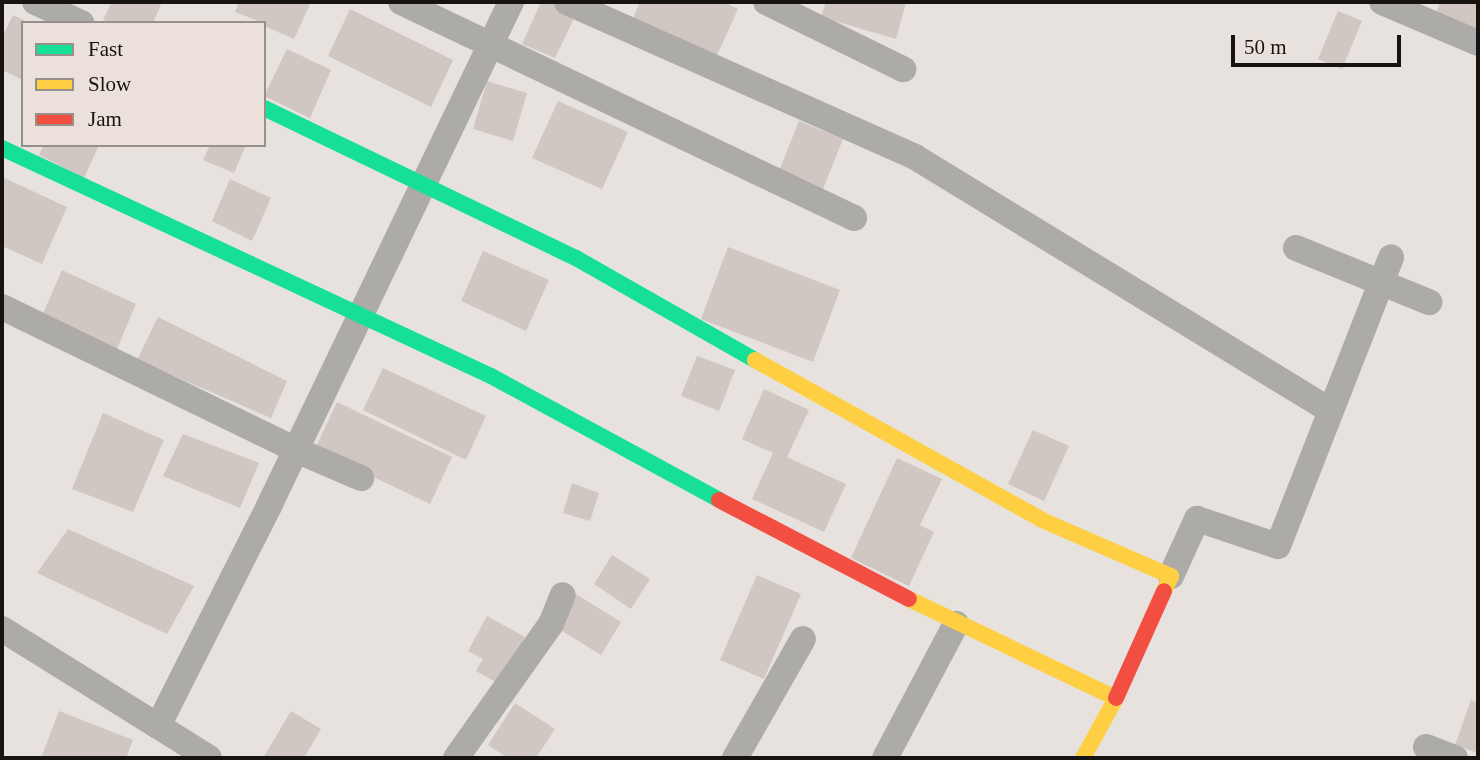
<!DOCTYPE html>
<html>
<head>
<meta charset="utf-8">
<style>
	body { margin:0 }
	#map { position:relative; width:1480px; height:760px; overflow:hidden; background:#e7e2de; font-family:Georgia,serif }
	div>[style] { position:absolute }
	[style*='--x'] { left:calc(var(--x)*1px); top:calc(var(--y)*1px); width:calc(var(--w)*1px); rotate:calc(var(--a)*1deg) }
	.building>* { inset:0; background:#d0c6c2 }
	.street>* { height:26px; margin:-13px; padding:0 13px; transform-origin:13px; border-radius:13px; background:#adaba8 }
	.fast>* { height:16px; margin:-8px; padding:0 8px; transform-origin:8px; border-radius:8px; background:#16e098 }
	.slow>* { height:16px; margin:-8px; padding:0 8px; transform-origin:8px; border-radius:8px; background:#ffcf43 }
	.jam>* { height:16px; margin:-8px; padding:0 8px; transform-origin:8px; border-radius:8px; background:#f24e42 }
	span { translate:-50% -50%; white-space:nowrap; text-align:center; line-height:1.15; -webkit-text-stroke:5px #ebe1da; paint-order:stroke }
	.frame { position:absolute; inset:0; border:4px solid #161311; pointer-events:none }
	.legend { position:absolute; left:21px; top:21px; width:245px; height:126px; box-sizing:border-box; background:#ebe1da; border:2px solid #968f8a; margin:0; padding:9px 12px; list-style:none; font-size:21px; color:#161311 }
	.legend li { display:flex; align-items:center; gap:14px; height:35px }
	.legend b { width:35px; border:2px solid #968f8a }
	.scale { position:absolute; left:1231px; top:35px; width:170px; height:32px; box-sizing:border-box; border:4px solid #161311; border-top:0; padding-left:9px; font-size:21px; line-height:24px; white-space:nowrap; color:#161311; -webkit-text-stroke:5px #ebe1da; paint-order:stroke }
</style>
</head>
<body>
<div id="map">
	<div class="building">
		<i style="clip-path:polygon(112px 2px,162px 2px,153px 23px,110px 23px,103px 20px)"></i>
		<i style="clip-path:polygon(239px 2px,311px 2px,294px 39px,264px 26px,264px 23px,235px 12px)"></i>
		<i style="clip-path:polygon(541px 2px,558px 2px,578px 10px,555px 58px,522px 44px)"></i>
		<i style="clip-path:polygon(640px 2px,723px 2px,738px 9px,713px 64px,629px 27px)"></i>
		<i style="clip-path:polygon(826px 2px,906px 2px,896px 39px,821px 17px)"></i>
		<i style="clip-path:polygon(1440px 2px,1478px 2px,1478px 31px,1436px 12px)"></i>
		<i style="clip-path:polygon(350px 9px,453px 60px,431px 107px,328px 56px)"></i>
		<i style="clip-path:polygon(1338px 11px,1362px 21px,1342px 69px,1318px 59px)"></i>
		<i style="clip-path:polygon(13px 15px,30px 23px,23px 23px,23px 80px,2px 70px,2px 37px)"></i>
		<i style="clip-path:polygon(287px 49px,331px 70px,310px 118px,264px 96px)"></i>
		<i style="clip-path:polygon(487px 81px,527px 93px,513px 141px,473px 129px)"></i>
		<i style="clip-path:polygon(558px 101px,628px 132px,602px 189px,532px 158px)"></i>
		<i style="clip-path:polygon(799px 121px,843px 139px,823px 189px,779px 171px)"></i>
		<i style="clip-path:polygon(44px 145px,99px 145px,84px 178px,39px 155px)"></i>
		<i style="clip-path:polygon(210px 145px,246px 145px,234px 173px,203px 160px)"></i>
		<i style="clip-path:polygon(2px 177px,67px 207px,42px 264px,2px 246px)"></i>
		<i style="clip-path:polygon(230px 179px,271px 198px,252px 241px,212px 221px)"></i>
		<i style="clip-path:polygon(728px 247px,840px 290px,813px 362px,701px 319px)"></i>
		<i style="clip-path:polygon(483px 251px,549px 280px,526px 331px,461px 301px)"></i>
		<i style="clip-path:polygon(62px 270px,136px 304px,116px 351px,42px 316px)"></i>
		<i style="clip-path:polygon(158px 317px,287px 381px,271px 418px,137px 360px)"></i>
		<i style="clip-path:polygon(697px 356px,735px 370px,719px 411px,681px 396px)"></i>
		<i style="clip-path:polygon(383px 368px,486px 416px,466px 460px,363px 410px)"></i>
		<i style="clip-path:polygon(764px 389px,809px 410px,787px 457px,846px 484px,824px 532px,752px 499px,773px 453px,742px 439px)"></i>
		<i style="clip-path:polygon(337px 402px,452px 457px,430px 504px,315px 449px)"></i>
		<i style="clip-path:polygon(103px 413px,164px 440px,133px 512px,72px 489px)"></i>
		<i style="clip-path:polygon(1033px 430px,1069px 446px,1044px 501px,1008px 484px)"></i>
		<i style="clip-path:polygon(183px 434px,259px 463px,240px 508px,163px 476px)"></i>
		<i style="clip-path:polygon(897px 458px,942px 479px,920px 525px,934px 532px,909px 586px,851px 558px)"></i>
		<i style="clip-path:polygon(572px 483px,599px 493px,590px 521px,563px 513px)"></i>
		<i style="clip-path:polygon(68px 529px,194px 586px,167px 634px,37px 573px)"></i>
		<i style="clip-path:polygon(612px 555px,650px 579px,631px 609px,594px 584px)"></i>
		<i style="clip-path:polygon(757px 575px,801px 594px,764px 679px,720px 660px)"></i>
		<i style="clip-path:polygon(571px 591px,621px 622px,601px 655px,551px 624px)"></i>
		<i style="clip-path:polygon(487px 616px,525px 637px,499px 684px,476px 671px,483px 659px,468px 651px)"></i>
		<i style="clip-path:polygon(1471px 700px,1478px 703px,1478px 753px,1455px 745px)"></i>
		<i style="clip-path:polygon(515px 703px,555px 729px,536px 758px,508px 758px,488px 745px)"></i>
		<i style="clip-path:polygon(59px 711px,133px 740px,126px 758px,41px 758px)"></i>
		<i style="clip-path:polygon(291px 711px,321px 729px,304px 758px,263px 758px)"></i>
	</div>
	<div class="street">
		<i style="--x:35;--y:2;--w:51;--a:24.5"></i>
		<i style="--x:401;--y:2;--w:502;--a:25.49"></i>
		<i style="--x:567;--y:2;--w:381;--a:24"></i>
		<i style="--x:915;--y:157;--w:487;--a:31.4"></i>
		<i style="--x:766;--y:2;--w:153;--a:26.1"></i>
		<i style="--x:1382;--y:2;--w:104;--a:23.1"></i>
		<i style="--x:1296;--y:248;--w:144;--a:22.1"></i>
		<i style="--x:2;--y:307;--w:327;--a:25.9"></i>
		<i style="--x:296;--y:450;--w:71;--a:23.3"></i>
		<i style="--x:1171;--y:576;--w:63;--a:-65.5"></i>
		<i style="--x:1197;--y:519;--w:85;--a:18.4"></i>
		<i style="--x:1278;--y:546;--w:310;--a:-68.6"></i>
		<i style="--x:2;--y:629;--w:184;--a:31.9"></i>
		<i style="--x:158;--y:726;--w:246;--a:-63.2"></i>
		<i style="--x:269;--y:506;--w:559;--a:-64.35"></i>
		<i style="--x:158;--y:726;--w:60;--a:32.1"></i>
		<i style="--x:1426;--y:747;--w:31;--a:21"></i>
		<i style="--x:456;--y:758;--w:164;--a:-54.7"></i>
		<i style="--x:551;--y:624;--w:31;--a:-68"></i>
		<i style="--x:735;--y:758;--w:137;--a:-60.3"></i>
		<i style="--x:885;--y:758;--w:152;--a:-62.1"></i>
	</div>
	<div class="fast">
		<i style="--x:264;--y:108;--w:346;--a:25.7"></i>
		<i style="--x:576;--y:258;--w:206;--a:29.7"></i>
		<i style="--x:2;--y:148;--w:540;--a:25"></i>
		<i style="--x:491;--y:376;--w:260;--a:28.5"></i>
	</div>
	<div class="slow">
		<i style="--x:755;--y:360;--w:329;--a:29.1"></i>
		<i style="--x:1042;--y:520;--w:141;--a:23.5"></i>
		<i style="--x:1171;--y:576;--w:17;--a:115"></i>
		<i style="--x:909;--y:599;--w:229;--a:25.6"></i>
		<i style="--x:1116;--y:698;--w:68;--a:118.8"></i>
	</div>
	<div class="jam">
		<i style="--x:719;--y:500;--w:214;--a:27.5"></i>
		<i style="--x:1116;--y:698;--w:117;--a:-65.8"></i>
	</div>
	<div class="frame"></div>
	<ul class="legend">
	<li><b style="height:9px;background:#16e098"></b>Fast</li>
	<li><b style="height:9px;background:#ffcf43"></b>Slow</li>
	<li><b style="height:9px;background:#f24e42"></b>Jam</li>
	</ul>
	<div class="scale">50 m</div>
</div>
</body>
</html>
